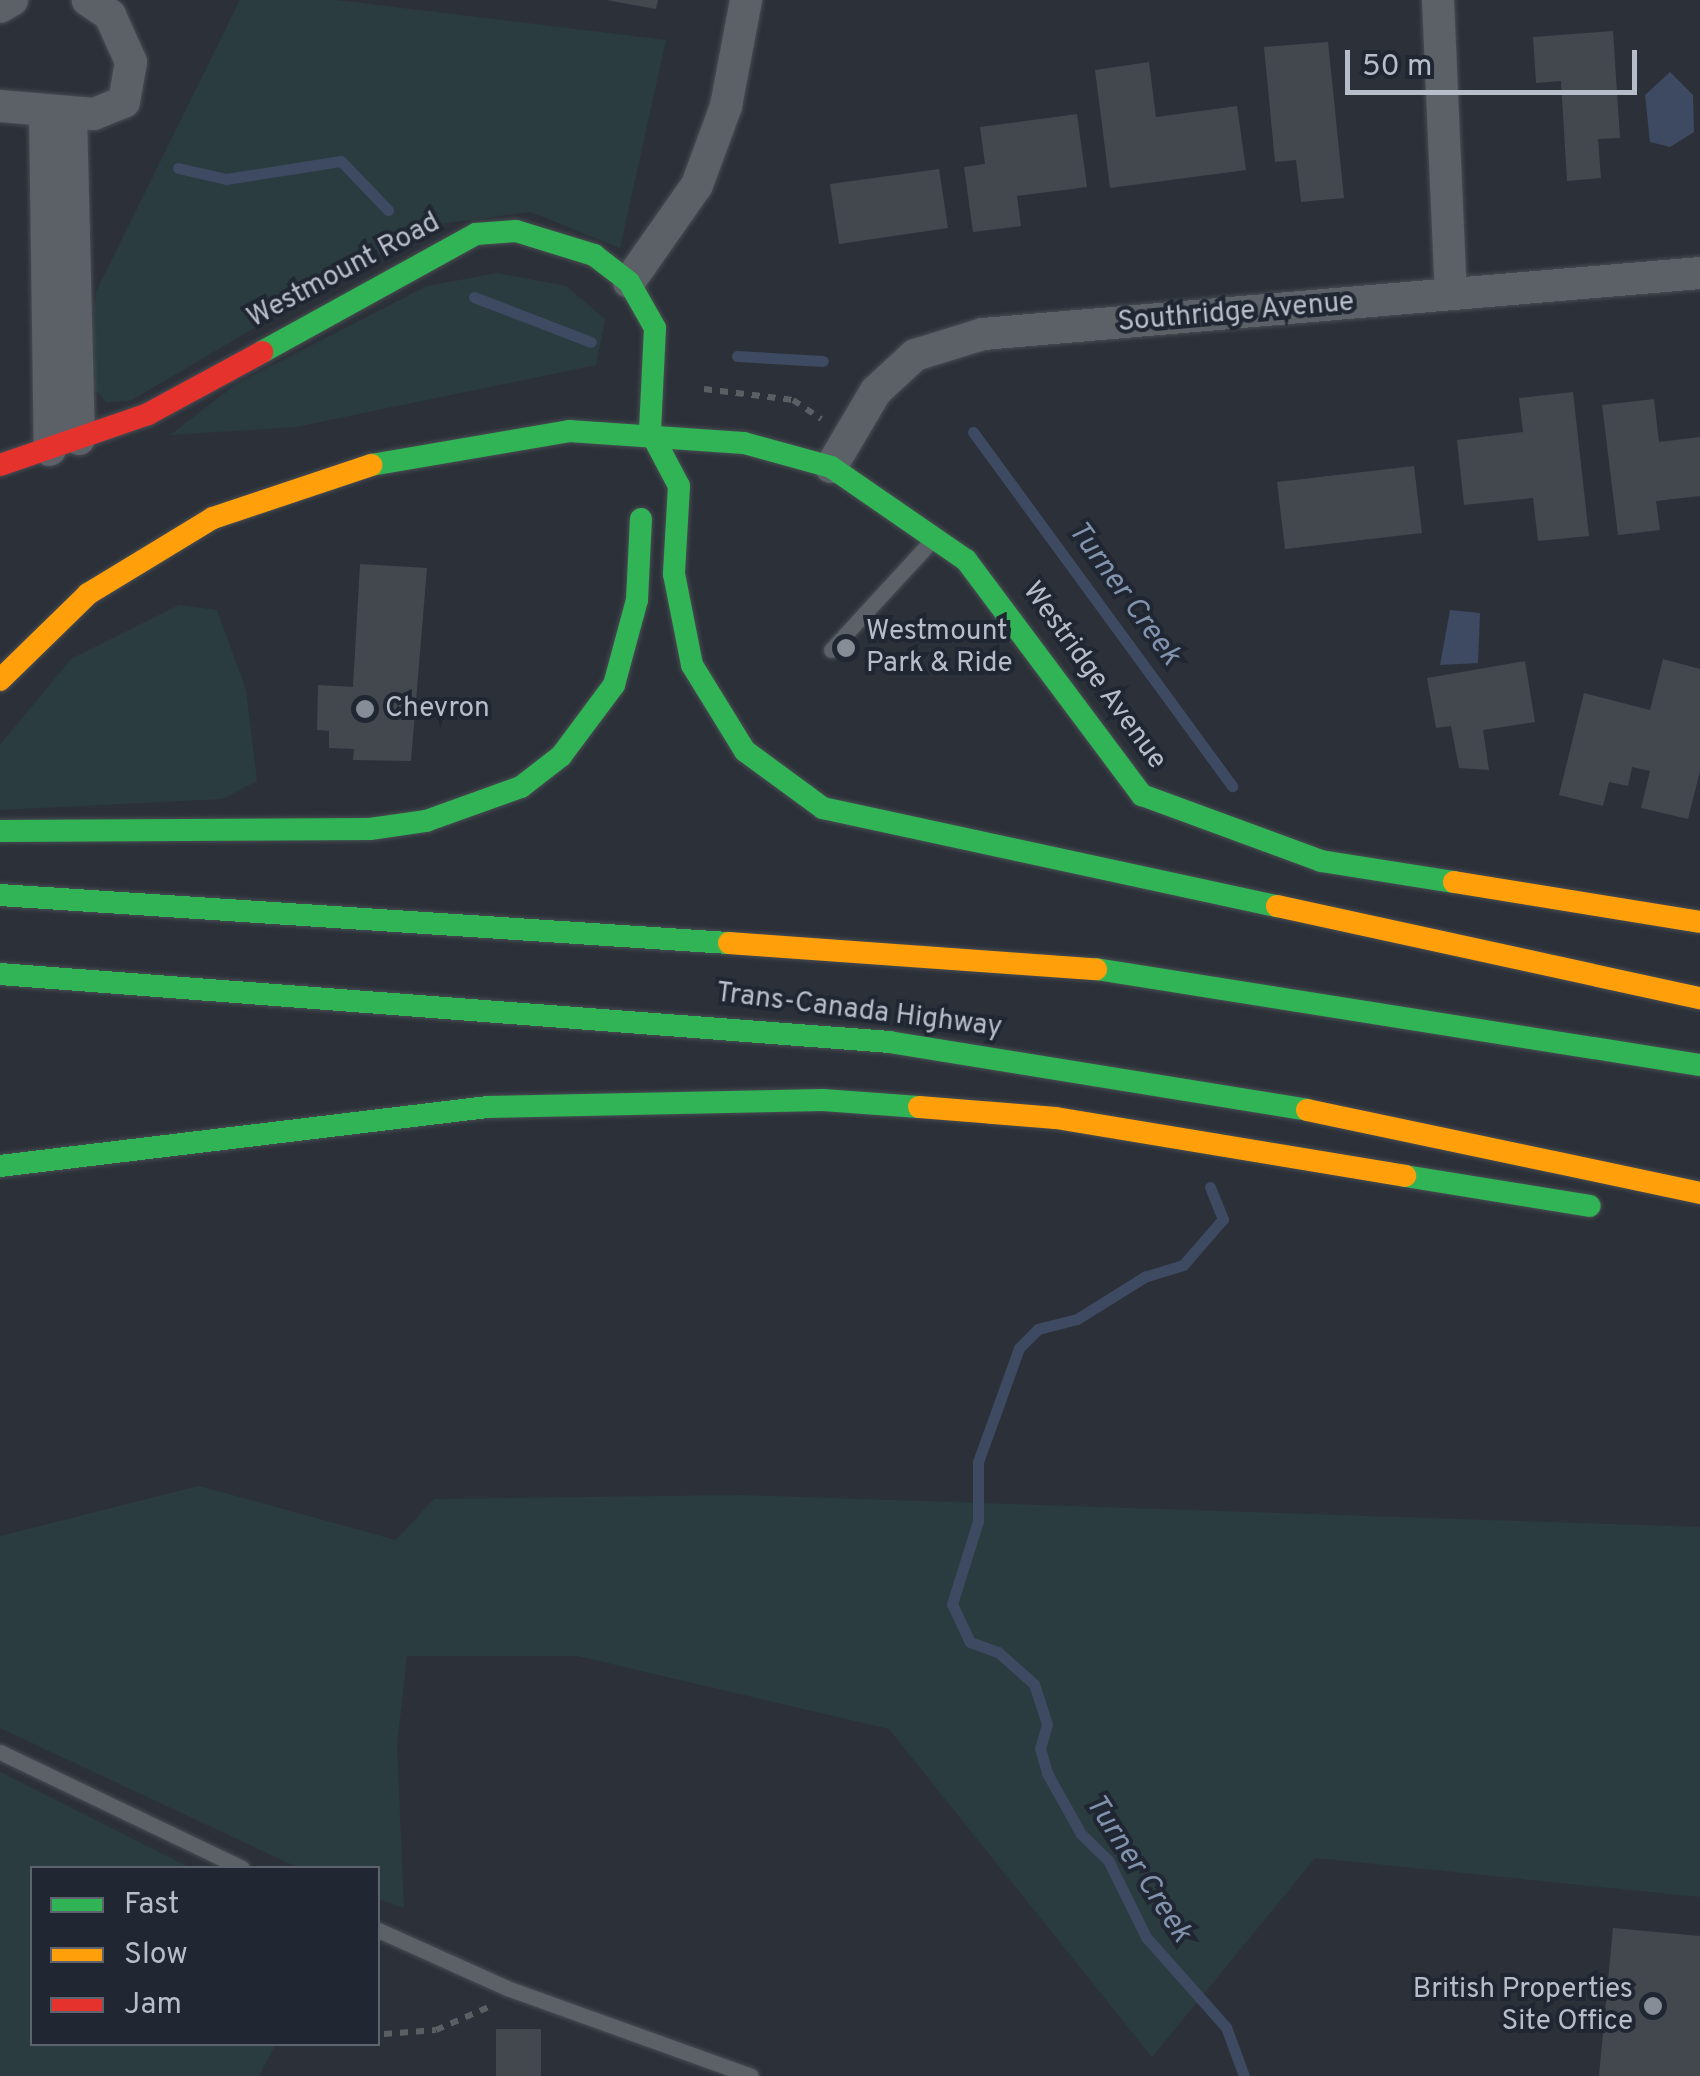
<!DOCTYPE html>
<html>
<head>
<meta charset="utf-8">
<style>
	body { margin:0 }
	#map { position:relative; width:1700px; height:2076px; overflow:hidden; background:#2c3139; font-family:Overpass,sans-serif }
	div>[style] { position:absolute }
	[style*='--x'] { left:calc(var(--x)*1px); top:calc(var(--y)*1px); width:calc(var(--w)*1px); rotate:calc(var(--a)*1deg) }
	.green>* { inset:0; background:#2a3c3f }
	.water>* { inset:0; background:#3d4a61 }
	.stream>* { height:11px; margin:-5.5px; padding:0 5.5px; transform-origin:5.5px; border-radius:5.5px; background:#3d4a61 }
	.building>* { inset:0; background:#43484e }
	.path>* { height:6px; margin-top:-3px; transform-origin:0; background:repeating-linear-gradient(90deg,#5a5f64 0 8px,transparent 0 16px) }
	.roads { filter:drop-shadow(0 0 2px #484c52) drop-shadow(0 0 2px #484c52) }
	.lane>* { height:15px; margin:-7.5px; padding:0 7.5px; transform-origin:7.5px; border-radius:7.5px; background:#5c6067 }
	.street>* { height:32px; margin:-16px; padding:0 16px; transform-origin:16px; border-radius:16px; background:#5c6067 }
	.fast>* { height:22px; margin:-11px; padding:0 11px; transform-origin:11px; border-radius:11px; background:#30b455 }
	.slow>* { height:22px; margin:-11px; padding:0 11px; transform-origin:11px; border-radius:11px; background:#ff9f0a }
	.jam>* { height:22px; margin:-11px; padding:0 11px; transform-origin:11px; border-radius:11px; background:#e5322d }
	.dots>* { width:28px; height:28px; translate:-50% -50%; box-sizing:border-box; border:5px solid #202733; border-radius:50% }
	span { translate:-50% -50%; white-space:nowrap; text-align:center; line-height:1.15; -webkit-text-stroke:8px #202733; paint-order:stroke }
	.street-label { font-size:28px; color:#b8bec9 }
	.poi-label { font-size:28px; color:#b8bec9 }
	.left { translate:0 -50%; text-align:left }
	.right { translate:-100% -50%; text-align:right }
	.water-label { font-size:30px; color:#8293ad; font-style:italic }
	.legend { position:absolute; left:30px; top:1866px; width:350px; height:180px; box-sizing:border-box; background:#202733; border:2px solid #5d636f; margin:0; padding:12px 18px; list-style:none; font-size:30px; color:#b8bec9 }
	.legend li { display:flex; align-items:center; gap:20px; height:50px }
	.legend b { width:50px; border:2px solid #5d636f }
	.scale { position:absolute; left:1345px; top:50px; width:292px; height:45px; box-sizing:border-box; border:5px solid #b8bec9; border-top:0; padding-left:12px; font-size:30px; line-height:35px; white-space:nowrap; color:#b8bec9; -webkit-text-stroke:8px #202733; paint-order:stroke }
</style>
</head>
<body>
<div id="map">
	<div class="green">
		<i style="clip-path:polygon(240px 0,337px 0,666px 40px,620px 248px,531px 212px,430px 225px,130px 401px,106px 402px,88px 381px,96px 292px)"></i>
		<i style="clip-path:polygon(497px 273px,566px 286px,605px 319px,596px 365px,296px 427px,170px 435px,236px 384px,427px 286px)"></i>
		<i style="clip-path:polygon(179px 605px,217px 610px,246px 690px,257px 781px,222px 799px,0 810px,0 745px,71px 659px)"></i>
		<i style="clip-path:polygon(199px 1486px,396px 1540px,434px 1499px,739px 1495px,1700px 1527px,1700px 1897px,1315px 1858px,1152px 2057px,889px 1729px,578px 1656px,407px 1656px,397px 1746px,404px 1908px,378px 1899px,378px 1868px,299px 1868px,0 1728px,0 1536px)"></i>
		<i style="clip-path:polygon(0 1772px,191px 1868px,32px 1868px,32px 2044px,276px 2044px,259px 2076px,0 2076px)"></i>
	</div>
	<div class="water">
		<i style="clip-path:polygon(1670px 72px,1693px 95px,1694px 132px,1670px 147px,1650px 142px,1645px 95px)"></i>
		<i style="clip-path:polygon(1450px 610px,1480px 613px,1478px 663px,1440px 665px)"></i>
	</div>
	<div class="stream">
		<i style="--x:178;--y:168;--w:49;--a:12.9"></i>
		<i style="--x:226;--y:179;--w:116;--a:-8.9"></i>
		<i style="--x:341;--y:161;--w:68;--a:46.2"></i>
		<i style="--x:474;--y:297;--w:125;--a:21"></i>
		<i style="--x:737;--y:356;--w:86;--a:3.3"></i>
		<i style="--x:973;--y:432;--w:439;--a:53.8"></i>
		<i style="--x:1210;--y:1187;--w:35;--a:68"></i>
		<i style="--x:1223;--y:1219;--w:61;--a:131"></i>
		<i style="--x:1183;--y:1265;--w:39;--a:163"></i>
		<i style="--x:1146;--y:1276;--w:81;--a:148.1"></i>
		<i style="--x:1077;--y:1319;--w:40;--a:165.6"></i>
		<i style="--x:1038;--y:1329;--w:27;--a:135"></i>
		<i style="--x:1019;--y:1348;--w:121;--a:109.8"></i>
		<i style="--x:978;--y:1462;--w:59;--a:90"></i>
		<i style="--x:978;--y:1521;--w:87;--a:107.4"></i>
		<i style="--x:952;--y:1604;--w:42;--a:64.7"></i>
		<i style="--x:970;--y:1642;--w:30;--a:20"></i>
		<i style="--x:998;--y:1652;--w:48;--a:41.6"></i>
		<i style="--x:1034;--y:1684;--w:42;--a:72"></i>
		<i style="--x:1047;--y:1724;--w:25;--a:106"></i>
		<i style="--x:1040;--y:1748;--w:26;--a:74"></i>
		<i style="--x:1047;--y:1773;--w:70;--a:60.9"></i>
		<i style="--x:1081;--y:1834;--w:37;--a:44"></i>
		<i style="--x:1108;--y:1860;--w:86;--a:63.7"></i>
		<i style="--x:1146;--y:1937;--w:120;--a:48.4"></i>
		<i style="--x:1226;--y:2027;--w:52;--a:69.8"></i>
	</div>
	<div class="building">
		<i style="clip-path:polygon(606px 0,658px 0,656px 9px)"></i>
		<i style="clip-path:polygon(1613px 31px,1620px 138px,1598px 139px,1601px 178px,1567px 181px,1561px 81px,1536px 83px,1533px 37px)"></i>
		<i style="clip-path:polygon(1328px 42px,1344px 198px,1301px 202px,1296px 160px,1275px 162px,1264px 47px)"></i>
		<i style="clip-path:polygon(1149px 62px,1156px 117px,1237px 106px,1246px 170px,1110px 188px,1095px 70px)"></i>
		<i style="clip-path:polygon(1077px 114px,1087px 187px,1017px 196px,1021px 226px,973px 232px,964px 167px,985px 164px,980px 127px)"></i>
		<i style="clip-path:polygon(939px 169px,948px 228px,839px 244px,830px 184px)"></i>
		<i style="clip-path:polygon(1573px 392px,1589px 536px,1538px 541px,1533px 498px,1464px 505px,1457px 440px,1523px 432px,1519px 398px)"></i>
		<i style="clip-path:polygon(1654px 399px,1659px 442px,1700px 437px,1700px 496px,1656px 501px,1660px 530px,1618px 535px,1602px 405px)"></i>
		<i style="clip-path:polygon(1414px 466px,1422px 533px,1285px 549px,1277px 482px)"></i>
		<i style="clip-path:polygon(360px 564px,427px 568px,411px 761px,353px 760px,354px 749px,329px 748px,329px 731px,317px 730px,318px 685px,353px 687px)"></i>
		<i style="clip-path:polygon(1663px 659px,1700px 669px,1700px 771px,1688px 819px,1641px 808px,1650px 771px,1632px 767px,1628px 786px,1609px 782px,1603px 806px,1559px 795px,1584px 693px,1650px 710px)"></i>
		<i style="clip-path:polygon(1525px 661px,1535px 722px,1483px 730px,1489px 770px,1459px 768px,1451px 726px,1436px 728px,1427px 678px)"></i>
		<i style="clip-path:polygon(1613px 1928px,1700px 1936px,1700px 2076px,1599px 2076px)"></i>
		<i style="clip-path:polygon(496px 2029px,541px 2029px,541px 2076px,496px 2076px)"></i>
	</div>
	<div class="path">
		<i style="--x:704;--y:389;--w:90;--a:7"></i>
		<i style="--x:793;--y:400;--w:34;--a:34"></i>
		<i style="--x:384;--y:2034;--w:52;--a:-4.4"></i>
		<i style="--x:436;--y:2030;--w:58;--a:-23.5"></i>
	</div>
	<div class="roads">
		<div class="lane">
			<i style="--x:831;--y:650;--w:151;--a:-47.4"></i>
			<i style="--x:0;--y:1752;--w:268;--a:25.6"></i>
			<i style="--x:378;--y:1930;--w:141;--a:24.2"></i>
			<i style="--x:507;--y:1988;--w:259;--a:19.8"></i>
		</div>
		<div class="street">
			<i style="--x:1438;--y:0;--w:294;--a:87.5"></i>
			<i style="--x:0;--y:7;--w:14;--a:-30"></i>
			<i style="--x:0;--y:106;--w:94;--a:4.9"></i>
			<i style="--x:94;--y:114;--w:32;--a:-22"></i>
			<i style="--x:124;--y:102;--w:41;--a:-80.1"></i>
			<i style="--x:131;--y:62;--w:51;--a:-114.1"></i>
			<i style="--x:110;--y:15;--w:27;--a:-146"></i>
			<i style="--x:45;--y:112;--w:338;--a:89.2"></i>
			<i style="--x:71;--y:113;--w:326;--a:88.6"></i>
			<i style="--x:629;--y:282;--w:118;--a:-55"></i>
			<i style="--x:697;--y:185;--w:84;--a:-69.8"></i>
			<i style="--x:726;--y:106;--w:108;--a:-79.3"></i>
			<i style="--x:831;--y:467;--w:88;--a:-59.4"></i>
			<i style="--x:876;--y:391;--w:53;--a:-42.7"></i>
			<i style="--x:915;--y:355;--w:71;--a:-17.2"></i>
			<i style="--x:983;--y:334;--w:720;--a:-4.86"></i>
		</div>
		<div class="fast">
			<i style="--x:262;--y:352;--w:244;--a:-28.9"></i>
			<i style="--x:476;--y:234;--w:40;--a:-4.3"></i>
			<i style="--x:516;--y:231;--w:82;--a:17.1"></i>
			<i style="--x:594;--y:255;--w:44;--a:37.6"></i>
			<i style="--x:629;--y:282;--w:53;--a:60.5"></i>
			<i style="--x:655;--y:328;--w:103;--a:92.8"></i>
			<i style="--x:650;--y:431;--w:62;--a:62.2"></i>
			<i style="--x:679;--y:486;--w:88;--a:93.3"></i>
			<i style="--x:674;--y:574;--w:93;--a:78.8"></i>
			<i style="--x:692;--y:665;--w:101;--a:58.4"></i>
			<i style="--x:745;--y:751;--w:97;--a:36.2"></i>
			<i style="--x:823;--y:808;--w:464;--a:12.2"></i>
			<i style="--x:371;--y:465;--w:201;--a:-9.7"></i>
			<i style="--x:569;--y:431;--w:175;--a:3.9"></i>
			<i style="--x:744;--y:443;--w:90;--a:15.4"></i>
			<i style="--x:831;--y:467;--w:164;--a:34.6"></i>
			<i style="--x:966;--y:560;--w:294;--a:53.2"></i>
			<i style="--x:1142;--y:795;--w:191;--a:20.2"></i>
			<i style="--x:1321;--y:861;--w:135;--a:9"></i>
			<i style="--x:0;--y:831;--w:370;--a:-0.3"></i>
			<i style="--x:370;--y:829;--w:57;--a:-8.1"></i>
			<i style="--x:426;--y:821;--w:101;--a:-19.7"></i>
			<i style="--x:521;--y:787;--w:51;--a:-37.8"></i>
			<i style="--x:561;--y:756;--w:89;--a:-53.3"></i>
			<i style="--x:614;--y:685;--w:88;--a:-74.9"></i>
			<i style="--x:637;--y:600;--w:81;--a:-87.2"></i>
			<i style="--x:0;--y:895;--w:731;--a:3.77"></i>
			<i style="--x:1096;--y:969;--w:612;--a:9.03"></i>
			<i style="--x:0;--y:974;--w:892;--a:4.37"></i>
			<i style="--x:889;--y:1042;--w:423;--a:9.2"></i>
			<i style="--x:0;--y:1166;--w:492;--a:-6.9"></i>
			<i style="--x:488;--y:1107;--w:335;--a:-1.2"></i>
			<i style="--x:823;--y:1100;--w:96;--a:4.2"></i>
			<i style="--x:1405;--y:1176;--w:187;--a:9.2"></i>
		</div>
		<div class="slow">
			<i style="--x:0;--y:680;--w:123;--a:-44.3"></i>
			<i style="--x:88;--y:594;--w:146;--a:-31.3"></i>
			<i style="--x:213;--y:518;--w:167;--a:-18.5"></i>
			<i style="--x:1454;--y:882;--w:249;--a:9.2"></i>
			<i style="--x:1277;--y:906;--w:433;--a:12.3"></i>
			<i style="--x:729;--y:943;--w:368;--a:4.1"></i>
			<i style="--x:919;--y:1107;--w:137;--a:4.6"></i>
			<i style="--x:1056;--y:1118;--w:354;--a:9.4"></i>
			<i style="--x:1307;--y:1110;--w:402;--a:11.9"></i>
		</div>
		<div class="jam">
			<i style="--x:0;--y:465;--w:157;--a:-19"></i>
			<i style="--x:148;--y:414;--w:130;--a:-28.5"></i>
		</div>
	</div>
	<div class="dots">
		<i style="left:846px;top:648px;background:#878d97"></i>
		<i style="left:365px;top:709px;background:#878d97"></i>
		<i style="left:1653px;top:2006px;background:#878d97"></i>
	</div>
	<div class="street-label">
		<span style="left:344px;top:271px;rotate:-28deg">Westmount Road</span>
		<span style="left:1236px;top:313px;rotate:-5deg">Southridge Avenue</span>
		<span style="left:1094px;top:676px;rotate:54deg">Westridge Avenue</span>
		<span style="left:859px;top:1011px;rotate:7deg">Trans-Canada Highway</span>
	</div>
	<div class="poi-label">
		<span class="left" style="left:866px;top:648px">Westmount<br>Park &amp; Ride</span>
		<span class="left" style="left:385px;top:709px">Chevron</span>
		<span class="right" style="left:1633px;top:2006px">British Properties<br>Site Office</span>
	</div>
	<div class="water-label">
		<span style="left:1123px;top:594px;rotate:54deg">Turner Creek</span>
		<span style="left:1137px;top:1869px;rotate:57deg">Turner Creek</span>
	</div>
	<ul class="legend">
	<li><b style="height:12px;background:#30b455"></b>Fast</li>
	<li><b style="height:12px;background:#ff9f0a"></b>Slow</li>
	<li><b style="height:12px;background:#e5322d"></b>Jam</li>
	</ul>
	<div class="scale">50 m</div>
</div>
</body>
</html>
